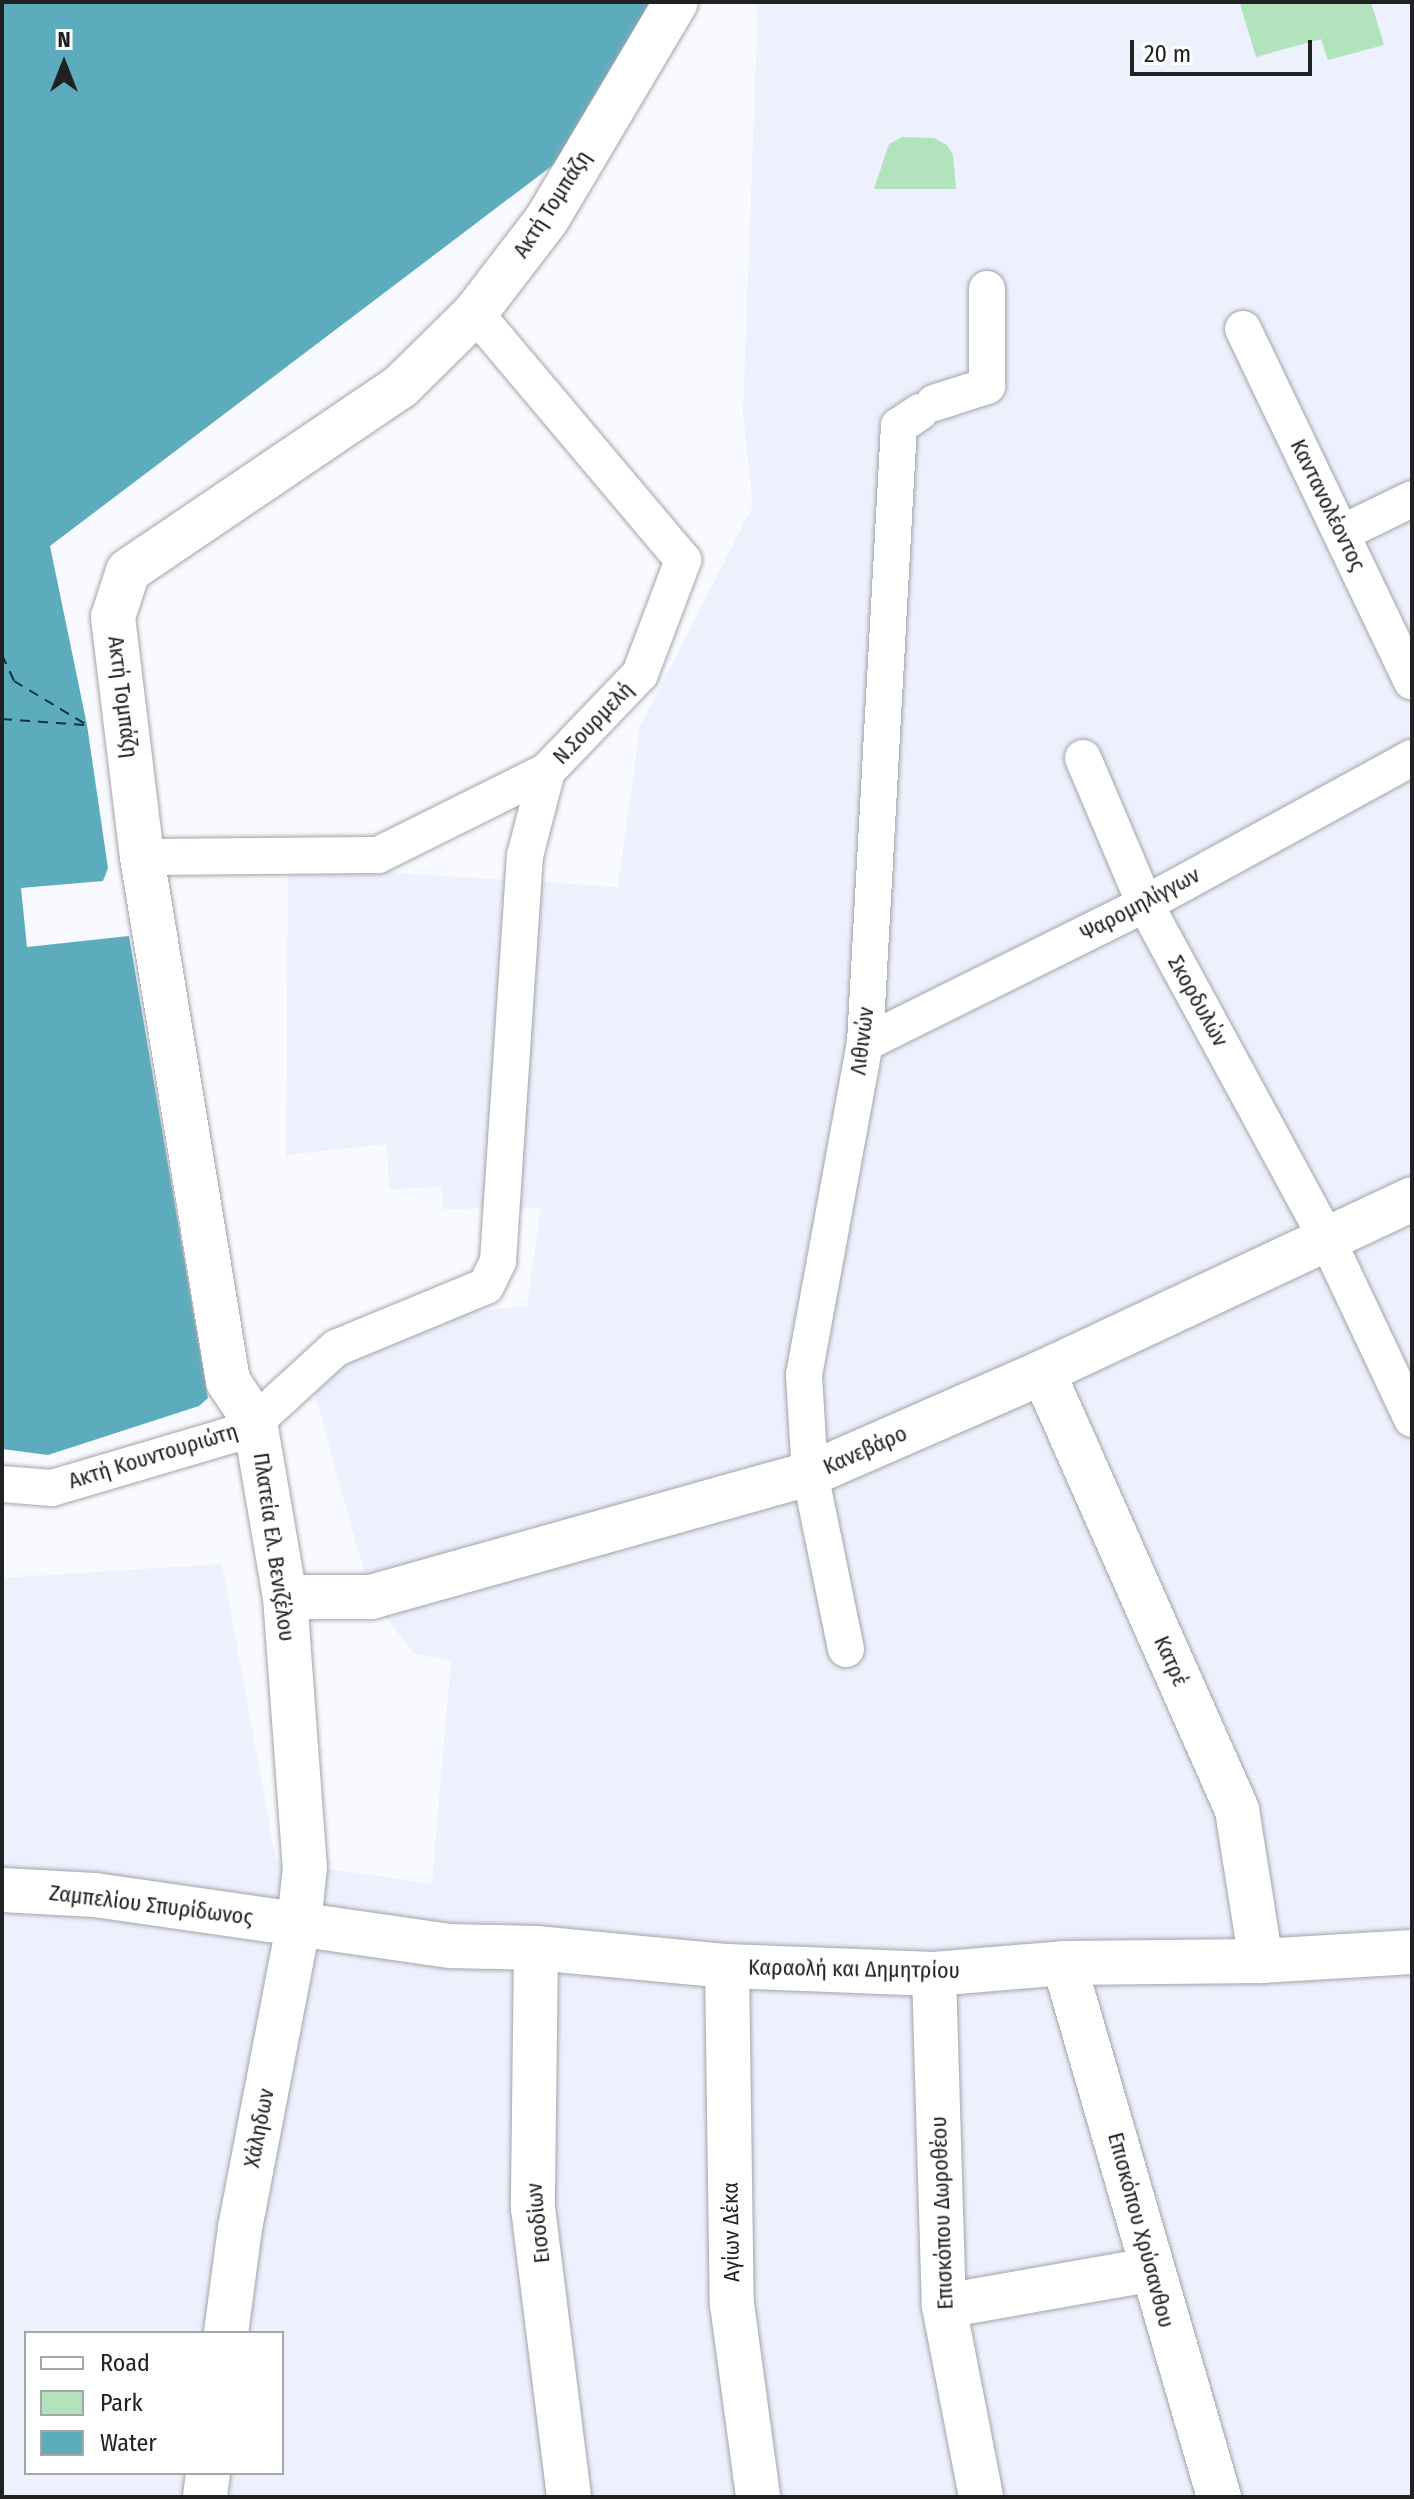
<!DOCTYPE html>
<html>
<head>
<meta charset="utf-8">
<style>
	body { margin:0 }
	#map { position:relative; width:1414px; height:2499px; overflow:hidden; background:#f9faff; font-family:"Fira Sans Condensed",sans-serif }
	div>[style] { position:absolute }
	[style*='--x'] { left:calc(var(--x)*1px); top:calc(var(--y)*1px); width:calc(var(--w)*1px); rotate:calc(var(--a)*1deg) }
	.built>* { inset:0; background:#edf0fd }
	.green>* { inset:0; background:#b2e3bd }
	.water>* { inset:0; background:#5dacbd }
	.ferry>* { height:2px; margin-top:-1px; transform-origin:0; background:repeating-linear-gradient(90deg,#0a3239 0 10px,transparent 0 18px) }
	.roads { filter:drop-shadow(0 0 2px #a3a4aa) drop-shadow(0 0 2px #a3a4aa) }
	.service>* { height:36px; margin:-18px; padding:0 18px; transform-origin:18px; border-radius:18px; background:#fff }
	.pedestrian>* { height:44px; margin:-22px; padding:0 22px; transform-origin:22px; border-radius:22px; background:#fff }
	.minor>* { height:44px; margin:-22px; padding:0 22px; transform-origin:22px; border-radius:22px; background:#fff }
	.tertiary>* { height:44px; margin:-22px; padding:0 22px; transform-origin:22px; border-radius:22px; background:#fff }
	span { translate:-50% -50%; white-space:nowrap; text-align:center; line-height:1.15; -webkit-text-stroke:8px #fff; paint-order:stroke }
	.street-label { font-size:22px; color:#202123 }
	.frame { position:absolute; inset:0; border:4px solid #202123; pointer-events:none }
	.legend { position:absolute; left:24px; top:2331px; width:260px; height:144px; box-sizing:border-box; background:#fff; border:2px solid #a6a6a7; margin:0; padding:10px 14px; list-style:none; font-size:24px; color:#202123 }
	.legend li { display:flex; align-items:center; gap:16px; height:40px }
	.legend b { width:40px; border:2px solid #a6a6a7 }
	.north { position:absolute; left:24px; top:24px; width:80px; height:80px; -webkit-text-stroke:6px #fff; paint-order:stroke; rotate:0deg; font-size:22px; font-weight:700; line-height:32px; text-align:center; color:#202123 }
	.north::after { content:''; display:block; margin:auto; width:28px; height:36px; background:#202123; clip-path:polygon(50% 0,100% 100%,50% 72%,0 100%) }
	.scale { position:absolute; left:1130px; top:40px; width:182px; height:36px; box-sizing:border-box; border:4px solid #202123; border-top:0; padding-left:10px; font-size:24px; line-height:28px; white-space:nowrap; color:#202123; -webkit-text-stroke:6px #fff; paint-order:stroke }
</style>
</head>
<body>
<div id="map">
	<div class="built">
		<i style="clip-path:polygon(evenodd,762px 2px,1412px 2px,1412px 2497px,2px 2497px,2px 1578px,222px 1564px,276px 1861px,432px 1884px,451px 1661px,413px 1653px,371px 1597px,307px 1366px,472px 1312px,527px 1306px,541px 1208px,443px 1209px,441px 1187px,389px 1189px,387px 1144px,286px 1155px,288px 866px,618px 887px,640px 727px,753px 506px,743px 413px,758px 7px,762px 2px,26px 2333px,282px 2333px,282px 2473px,26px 2473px,26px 2333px)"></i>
	</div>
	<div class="green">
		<i style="clip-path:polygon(1248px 2px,1371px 2px,1384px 45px,1328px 60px,1321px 39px,1256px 57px,1240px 4px)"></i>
		<i style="clip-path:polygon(902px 137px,934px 138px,947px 145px,953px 155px,956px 189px,874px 189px,889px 144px)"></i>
	</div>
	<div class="water">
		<i style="clip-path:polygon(2px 2px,651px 2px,561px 159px,50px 546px,87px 725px,108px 868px,103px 881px,21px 888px,27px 947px,129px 936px,208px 1398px,199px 1406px,48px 1455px,2px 1449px)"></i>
	</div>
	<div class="ferry">
		<i style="--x:2;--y:655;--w:29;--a:65"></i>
		<i style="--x:14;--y:681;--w:85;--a:31.1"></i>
		<i style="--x:2;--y:719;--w:83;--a:4.1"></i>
	</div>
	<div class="roads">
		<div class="service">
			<i style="--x:1243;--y:329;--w:391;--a:64.4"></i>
			<i style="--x:934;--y:403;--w:56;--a:-17.8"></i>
			<i style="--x:987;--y:386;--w:97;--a:-90"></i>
			<i style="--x:1342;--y:533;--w:78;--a:-25.9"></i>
			<i style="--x:1083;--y:758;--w:159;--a:67"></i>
			<i style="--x:1145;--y:904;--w:381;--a:61.5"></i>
			<i style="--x:1327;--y:1239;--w:199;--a:64.7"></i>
			<i style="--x:142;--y:857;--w:236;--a:-0.5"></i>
			<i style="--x:378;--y:855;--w:189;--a:-26.4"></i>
			<i style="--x:865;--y:1043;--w:313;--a:-26.4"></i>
			<i style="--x:1145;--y:904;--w:304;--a:-28.7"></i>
			<i style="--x:2;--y:1484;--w:50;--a:4.6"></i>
			<i style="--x:52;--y:1488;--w:187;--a:-16.5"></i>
			<i style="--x:231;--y:1435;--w:27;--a:-28"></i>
			<i style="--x:255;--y:1422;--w:110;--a:-42.4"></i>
			<i style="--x:336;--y:1348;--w:162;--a:-22.5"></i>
			<i style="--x:486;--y:1286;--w:28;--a:-64"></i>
			<i style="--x:498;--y:1261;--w:406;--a:-86.2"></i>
			<i style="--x:525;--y:856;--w:88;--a:-75.5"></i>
			<i style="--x:547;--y:771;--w:134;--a:-46.2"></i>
			<i style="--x:640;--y:674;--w:122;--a:-69.3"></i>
			<i style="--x:683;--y:560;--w:323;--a:-130.1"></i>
			<i style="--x:846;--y:1649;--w:179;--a:-101.6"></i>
			<i style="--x:810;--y:1474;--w:99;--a:-93.5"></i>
			<i style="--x:804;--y:1375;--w:338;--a:-79.6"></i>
			<i style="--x:865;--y:1043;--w:618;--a:-86.85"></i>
			<i style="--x:899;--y:426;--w:25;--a:-34"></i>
		</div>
		<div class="pedestrian">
			<i style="--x:255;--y:1422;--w:49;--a:-123.4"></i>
			<i style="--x:228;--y:1381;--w:531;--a:-99.32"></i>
			<i style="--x:142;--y:857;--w:242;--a:-96.9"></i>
			<i style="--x:113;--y:617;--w:48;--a:-71.9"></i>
			<i style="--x:128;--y:571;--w:328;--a:-34.1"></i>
			<i style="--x:400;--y:387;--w:105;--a:-44.6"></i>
			<i style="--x:2;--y:1890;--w:93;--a:3.1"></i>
			<i style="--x:95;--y:1895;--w:360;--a:8.2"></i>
			<i style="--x:451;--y:1946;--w:85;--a:1.3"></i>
			<i style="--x:536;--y:1948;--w:192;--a:5.4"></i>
			<i style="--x:727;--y:1966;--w:207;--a:2.2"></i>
			<i style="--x:934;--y:1974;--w:130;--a:-4.8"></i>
			<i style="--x:1064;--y:1963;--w:197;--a:-0.6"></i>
			<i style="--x:536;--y:1948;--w:260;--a:90.7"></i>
			<i style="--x:533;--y:2208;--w:291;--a:82.9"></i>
			<i style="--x:1064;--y:1963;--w:556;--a:73.81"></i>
			<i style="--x:727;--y:1966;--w:338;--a:89.2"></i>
			<i style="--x:732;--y:2304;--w:195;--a:82.3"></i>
			<i style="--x:934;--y:1974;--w:332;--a:88.3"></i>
			<i style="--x:944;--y:2306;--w:195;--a:79"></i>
			<i style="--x:944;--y:2306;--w:208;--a:-10"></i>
			<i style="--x:226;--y:2333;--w:106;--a:-82.4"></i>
			<i style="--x:240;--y:2228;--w:311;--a:-79.1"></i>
			<i style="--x:205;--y:2497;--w:24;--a:-83"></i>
		</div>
		<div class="minor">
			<i style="--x:475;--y:313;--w:118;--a:-52.5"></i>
			<i style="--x:547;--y:219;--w:252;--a:-59.3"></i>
			<i style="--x:1043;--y:1372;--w:479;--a:66.1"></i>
			<i style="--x:1237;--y:1810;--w:153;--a:81"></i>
			<i style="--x:255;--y:1422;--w:178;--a:80.3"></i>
			<i style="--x:285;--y:1597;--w:271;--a:85.8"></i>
			<i style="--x:305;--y:1867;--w:56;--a:96.1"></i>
			<i style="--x:285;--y:1597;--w:86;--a:0"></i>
			<i style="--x:371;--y:1597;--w:456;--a:-15.7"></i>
			<i style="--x:810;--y:1474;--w:254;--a:-23.6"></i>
			<i style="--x:1043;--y:1372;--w:408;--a:-25.1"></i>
		</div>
		<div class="tertiary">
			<i style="--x:1261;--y:1961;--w:151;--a:-3.4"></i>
		</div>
	</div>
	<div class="street-label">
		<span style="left:552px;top:204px;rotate:-57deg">Ακτή Τομπάζη</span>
		<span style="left:1328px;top:505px;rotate:64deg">Καντανολέοντος</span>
		<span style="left:123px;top:697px;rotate:83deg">Ακτή Τομπάζη</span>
		<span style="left:593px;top:723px;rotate:-46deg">Ν.Σουρμελή</span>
		<span style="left:1140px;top:904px;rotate:-28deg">Ψαρομηλίγγων</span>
		<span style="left:1198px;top:1001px;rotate:61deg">Σκορδυλών</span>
		<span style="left:862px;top:1041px;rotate:-83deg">Λιθινών</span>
		<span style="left:865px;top:1450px;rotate:-24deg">Κανεβάρο</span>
		<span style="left:153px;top:1456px;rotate:-17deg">Ακτή Κουντουριώτη</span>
		<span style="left:274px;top:1547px;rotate:82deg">Πλατεία Ελ. Βενιζέλου</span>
		<span style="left:1171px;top:1661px;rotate:66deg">Κατρέ</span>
		<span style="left:151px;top:1905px;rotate:7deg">Ζαμπελίου Σπυρίδωνος</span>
		<span style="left:854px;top:1969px;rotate:1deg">Καραολή και Δημητρίου</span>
		<span style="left:259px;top:2128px;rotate:-79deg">Χάληδων</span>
		<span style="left:942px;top:2213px;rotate:-92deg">Επισκόπου Δωροθέου</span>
		<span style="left:538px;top:2223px;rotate:-96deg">Εισοδίων</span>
		<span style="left:1141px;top:2230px;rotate:75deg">Επισκόπου Χρύσανθου</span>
		<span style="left:731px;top:2232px;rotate:-91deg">Αγίων Δέκα</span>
	</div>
	<div class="frame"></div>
	<ul class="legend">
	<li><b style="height:10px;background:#fff"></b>Road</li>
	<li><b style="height:22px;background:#b2e3bd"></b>Park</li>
	<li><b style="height:22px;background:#5dacbd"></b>Water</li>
	</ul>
	<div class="north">N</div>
	<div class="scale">20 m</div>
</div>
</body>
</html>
